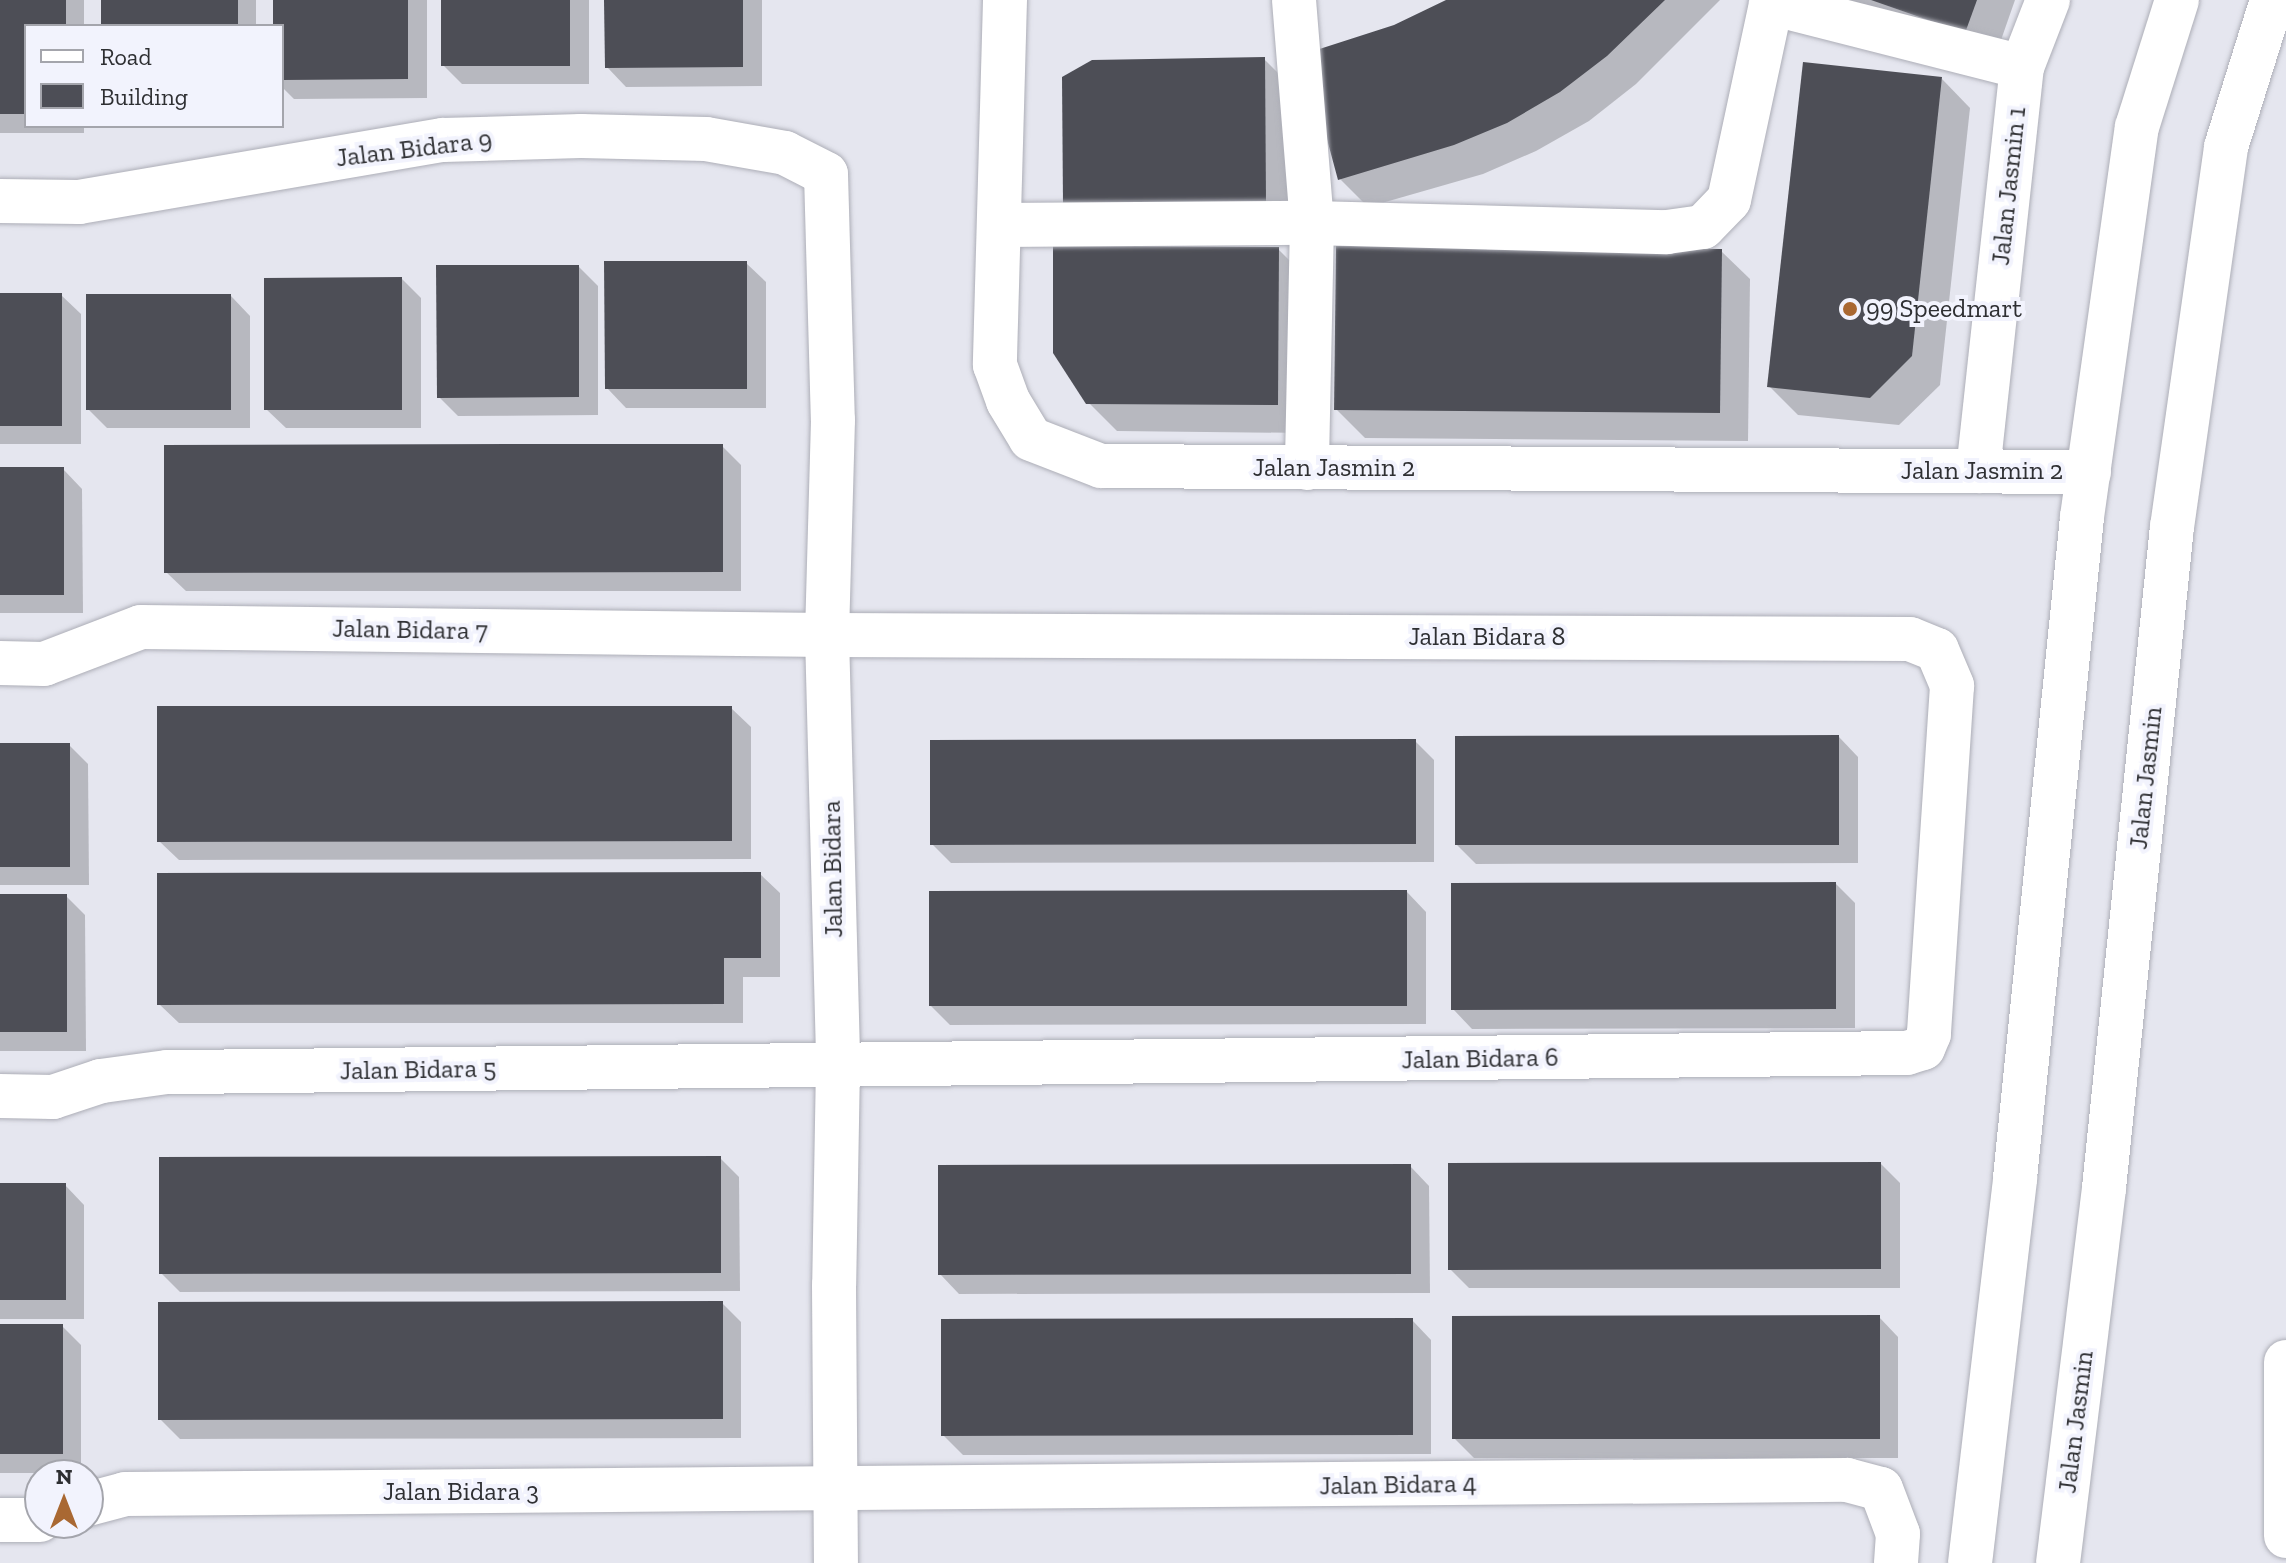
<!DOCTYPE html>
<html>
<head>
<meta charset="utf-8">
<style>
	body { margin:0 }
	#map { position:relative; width:2286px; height:1563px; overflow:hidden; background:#e5e6ef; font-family:"Zilla Slab",serif }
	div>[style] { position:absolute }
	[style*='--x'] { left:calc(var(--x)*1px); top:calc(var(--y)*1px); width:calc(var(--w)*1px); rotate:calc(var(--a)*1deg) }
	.shadow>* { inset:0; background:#0003 }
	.building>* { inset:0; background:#4d4e56 }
	.roads { filter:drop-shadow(0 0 2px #adaeb7) drop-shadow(0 0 2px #adaeb7) }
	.minor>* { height:44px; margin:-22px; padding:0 22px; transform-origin:22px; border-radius:22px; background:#fff }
	.dots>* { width:22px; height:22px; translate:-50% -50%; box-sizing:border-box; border:4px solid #f2f3fd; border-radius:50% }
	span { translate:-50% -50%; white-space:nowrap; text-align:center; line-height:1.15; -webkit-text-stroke:8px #f2f3fd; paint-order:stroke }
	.street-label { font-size:26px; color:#2e2f32 }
	.poi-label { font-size:26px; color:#2e2f32 }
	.left { translate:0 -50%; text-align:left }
	.legend { position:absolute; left:24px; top:24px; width:260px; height:104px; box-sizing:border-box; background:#f2f3fd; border:2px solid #a4a5ac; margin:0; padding:10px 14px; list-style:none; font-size:24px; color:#2e2f32 }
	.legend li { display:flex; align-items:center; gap:16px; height:40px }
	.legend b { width:40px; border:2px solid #a4a5ac }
	.north { position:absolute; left:24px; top:1459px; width:80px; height:80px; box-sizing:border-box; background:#f2f3fd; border:2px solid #a4a5ac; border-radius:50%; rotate:0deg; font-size:22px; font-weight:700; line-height:32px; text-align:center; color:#2e2f32 }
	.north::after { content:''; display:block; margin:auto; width:28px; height:36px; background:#a96832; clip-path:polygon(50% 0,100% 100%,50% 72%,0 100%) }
</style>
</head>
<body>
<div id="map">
	<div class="shadow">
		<i style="clip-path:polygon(0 0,84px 0,84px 26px,26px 26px,26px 126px,84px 126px,84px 133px,0 133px)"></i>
		<i style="clip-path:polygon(103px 0,256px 0,256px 26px,103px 26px)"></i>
		<i style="clip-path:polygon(275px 0,427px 0,427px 98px,294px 99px,282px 87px,282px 26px,275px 26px)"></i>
		<i style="clip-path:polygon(443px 0,589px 0,589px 84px,462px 84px,443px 65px)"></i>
		<i style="clip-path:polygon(606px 0,762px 0,762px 86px,626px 87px,607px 67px)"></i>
		<i style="clip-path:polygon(1449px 0,1720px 0,1636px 84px,1589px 121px,1536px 151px,1483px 174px,1368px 207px,1340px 179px,1394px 27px)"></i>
		<i style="clip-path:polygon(1842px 0,2015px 0,1994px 60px)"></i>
		<i style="clip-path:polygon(1264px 59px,1293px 88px,1294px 231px,1093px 233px)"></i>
		<i style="clip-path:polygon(1942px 79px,1970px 108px,1940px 385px,1899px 425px,1798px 415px,1769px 386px)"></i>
		<i style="clip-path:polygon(1278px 249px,1307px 278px,1306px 433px,1117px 431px,1088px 402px)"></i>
		<i style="clip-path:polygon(1721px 251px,1750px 279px,1748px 441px,1365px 438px,1336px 409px)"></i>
		<i style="clip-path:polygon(746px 263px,766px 282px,766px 408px,626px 408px,607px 388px)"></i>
		<i style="clip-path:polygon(579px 267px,598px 286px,598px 415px,458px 416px,439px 397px)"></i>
		<i style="clip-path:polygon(402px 279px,421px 298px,421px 428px,286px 428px,266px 409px)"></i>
		<i style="clip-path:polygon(0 295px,61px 295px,81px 314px,81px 444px,0 444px)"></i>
		<i style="clip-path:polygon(231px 296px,250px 316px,250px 428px,107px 428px,88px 409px)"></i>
		<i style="clip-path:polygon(722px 446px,741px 465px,741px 591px,186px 591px,166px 572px)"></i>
		<i style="clip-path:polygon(0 469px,63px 469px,82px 489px,83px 613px,0 613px)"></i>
		<i style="clip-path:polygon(731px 708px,751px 727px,751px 859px,179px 860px,159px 841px)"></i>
		<i style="clip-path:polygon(1839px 737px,1858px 757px,1858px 863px,1476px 864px,1457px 845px)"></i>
		<i style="clip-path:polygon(1415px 741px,1434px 760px,1434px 862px,951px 863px,932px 844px)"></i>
		<i style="clip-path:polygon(0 745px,69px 745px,88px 764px,89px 885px,0 885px)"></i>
		<i style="clip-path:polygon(760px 874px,780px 893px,780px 977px,743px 977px,743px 1023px,179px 1023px,159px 1004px)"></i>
		<i style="clip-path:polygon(1836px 884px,1855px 903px,1855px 1028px,1472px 1029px,1453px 1009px)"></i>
		<i style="clip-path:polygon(1407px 892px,1426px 912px,1426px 1024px,950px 1025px,931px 1006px)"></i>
		<i style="clip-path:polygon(0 896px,66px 896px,85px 915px,86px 1051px,0 1051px)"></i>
		<i style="clip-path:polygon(720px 1158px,739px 1177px,740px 1291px,180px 1292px,161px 1273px)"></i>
		<i style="clip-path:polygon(1881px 1164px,1900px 1183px,1900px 1288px,1469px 1288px,1450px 1269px)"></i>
		<i style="clip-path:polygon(1410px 1166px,1429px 1186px,1430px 1293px,959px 1294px,940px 1274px)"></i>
		<i style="clip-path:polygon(0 1185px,65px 1185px,84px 1205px,84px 1319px,0 1319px)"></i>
		<i style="clip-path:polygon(722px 1303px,741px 1322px,741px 1438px,180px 1439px,160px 1419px)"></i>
		<i style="clip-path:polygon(1879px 1317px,1898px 1337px,1898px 1458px,1474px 1458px,1454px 1438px)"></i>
		<i style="clip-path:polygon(1412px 1320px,1431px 1340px,1431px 1454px,963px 1455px,943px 1435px)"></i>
		<i style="clip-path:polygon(0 1326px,62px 1326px,81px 1345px,81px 1473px,0 1473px)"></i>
	</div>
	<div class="building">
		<i style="clip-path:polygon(0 0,66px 0,66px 26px,26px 26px,26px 114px,0 114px)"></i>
		<i style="clip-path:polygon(101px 0,238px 0,238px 26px,101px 26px)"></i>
		<i style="clip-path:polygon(273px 0,408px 0,408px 79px,282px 80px,282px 26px,273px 26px)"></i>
		<i style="clip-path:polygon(441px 0,570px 0,570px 66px,441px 66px)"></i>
		<i style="clip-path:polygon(604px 0,743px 0,743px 67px,605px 68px)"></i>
		<i style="clip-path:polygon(1446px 0,1665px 0,1607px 56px,1560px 92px,1507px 123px,1454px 145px,1338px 180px,1304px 54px,1394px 25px)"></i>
		<i style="clip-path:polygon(1871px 0,1977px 0,1965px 33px)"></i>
		<i style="clip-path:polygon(1265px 57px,1266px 203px,1063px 205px,1062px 77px,1092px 60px)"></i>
		<i style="clip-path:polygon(1803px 62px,1942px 77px,1912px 356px,1870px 398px,1767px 387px)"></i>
		<i style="clip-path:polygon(1053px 246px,1279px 247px,1278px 405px,1086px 404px,1053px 353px)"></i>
		<i style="clip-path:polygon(1336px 246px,1722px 249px,1720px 413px,1334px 410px)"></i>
		<i style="clip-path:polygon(604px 261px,747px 261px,747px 389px,605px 389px)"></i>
		<i style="clip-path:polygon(436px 265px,579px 265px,579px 397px,437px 398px)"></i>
		<i style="clip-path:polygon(402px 277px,402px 410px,264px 410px,264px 278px)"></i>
		<i style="clip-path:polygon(0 293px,62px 293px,62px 426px,0 426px)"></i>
		<i style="clip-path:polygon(86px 294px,231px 294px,231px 410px,86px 410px)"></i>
		<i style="clip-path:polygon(537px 444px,723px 444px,723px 572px,164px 573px,164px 445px)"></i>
		<i style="clip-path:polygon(0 467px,64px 467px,64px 595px,0 595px)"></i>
		<i style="clip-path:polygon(157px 706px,732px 706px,732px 841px,157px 842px)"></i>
		<i style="clip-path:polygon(1839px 735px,1839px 845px,1455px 845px,1455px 736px)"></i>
		<i style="clip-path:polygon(1416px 739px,1416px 844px,930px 845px,930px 740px)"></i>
		<i style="clip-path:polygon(0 743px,70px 743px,70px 867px,0 867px)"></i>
		<i style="clip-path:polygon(761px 872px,761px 958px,724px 958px,724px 1004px,157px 1005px,157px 873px)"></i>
		<i style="clip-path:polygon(1836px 882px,1836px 1009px,1451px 1010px,1451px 883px)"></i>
		<i style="clip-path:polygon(1407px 890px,1407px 1006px,929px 1006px,929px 891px)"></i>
		<i style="clip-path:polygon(0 894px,67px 894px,67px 1032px,0 1032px)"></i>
		<i style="clip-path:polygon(721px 1156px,721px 1273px,159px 1274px,159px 1157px)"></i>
		<i style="clip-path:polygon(1881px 1162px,1881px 1269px,1448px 1270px,1448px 1163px)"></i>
		<i style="clip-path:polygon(1411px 1164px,1411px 1274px,938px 1275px,938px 1165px)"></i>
		<i style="clip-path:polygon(0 1183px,66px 1183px,66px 1300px,0 1300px)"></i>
		<i style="clip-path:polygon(723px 1301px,723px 1419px,158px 1420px,158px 1302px)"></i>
		<i style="clip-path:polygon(1880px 1315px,1880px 1439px,1452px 1439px,1452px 1316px)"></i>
		<i style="clip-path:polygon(1413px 1318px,1413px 1435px,941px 1436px,941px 1319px)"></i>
		<i style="clip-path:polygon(0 1324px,63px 1324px,63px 1454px,0 1454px)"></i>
	</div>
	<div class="roads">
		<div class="minor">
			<i style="--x:1005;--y:0;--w:365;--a:91.6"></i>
			<i style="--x:995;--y:365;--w:38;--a:70"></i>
			<i style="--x:1008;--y:401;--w:44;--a:58.8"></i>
			<i style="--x:1031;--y:439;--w:75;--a:21.1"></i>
			<i style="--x:1101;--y:466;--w:988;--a:0.35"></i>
			<i style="--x:1294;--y:0;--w:224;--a:85.4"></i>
			<i style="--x:1312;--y:223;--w:245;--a:91.2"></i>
			<i style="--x:1771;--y:3;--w:259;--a:14.3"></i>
			<i style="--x:0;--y:201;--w:79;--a:0.7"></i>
			<i style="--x:79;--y:202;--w:369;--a:-9.7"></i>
			<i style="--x:443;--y:140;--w:138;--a:-1.7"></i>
			<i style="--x:581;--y:136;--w:125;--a:1.4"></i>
			<i style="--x:706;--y:139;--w:80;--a:10"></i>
			<i style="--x:785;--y:153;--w:46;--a:27.1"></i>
			<i style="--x:826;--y:174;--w:246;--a:88.4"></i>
			<i style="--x:833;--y:420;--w:215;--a:91.6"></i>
			<i style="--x:827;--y:635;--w:430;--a:88.5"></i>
			<i style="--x:838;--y:1065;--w:220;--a:91"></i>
			<i style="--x:834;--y:1285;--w:278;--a:89.6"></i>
			<i style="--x:999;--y:225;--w:313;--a:-0.4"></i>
			<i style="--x:1312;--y:223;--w:355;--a:1.5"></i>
			<i style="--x:1667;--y:232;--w:36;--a:-8"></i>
			<i style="--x:1703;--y:227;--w:37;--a:-46"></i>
			<i style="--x:1729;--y:200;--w:205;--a:-77.9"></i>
			<i style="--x:1978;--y:471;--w:406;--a:-83.8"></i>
			<i style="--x:2022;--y:67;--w:72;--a:-68.8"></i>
			<i style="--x:0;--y:663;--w:44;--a:1.3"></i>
			<i style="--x:44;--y:664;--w:104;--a:-20.9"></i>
			<i style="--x:141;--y:627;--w:686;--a:0.67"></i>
			<i style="--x:827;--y:635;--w:1083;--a:0.21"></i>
			<i style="--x:1910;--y:639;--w:29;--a:22"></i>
			<i style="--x:1937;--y:650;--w:39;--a:67"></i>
			<i style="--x:1952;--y:686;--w:349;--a:93.8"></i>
			<i style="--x:1929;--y:1034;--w:15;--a:113"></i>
			<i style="--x:1923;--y:1048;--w:17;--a:163"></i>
			<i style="--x:1907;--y:1053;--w:1740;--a:179.37"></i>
			<i style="--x:167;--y:1072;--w:67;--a:172.2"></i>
			<i style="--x:101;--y:1081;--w:51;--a:161.6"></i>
			<i style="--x:53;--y:1097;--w:53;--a:-178.9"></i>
			<i style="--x:2286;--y:1362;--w:174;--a:90"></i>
			<i style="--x:88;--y:1504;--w:38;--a:-15"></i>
			<i style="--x:125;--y:1494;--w:1722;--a:-0.47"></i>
			<i style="--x:1847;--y:1480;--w:35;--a:15"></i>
			<i style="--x:1881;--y:1489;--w:48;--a:69.3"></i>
			<i style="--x:1898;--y:1534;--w:29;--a:94"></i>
			<i style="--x:0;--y:1520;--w:40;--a:0"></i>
			<i style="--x:1970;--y:1563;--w:388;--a:-83.3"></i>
			<i style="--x:2015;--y:1178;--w:664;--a:-84.21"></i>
			<i style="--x:2082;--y:517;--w:394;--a:-82"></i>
			<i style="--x:2137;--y:127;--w:133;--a:-72.5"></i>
			<i style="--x:2058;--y:1563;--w:378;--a:-83"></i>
			<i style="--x:2104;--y:1188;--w:664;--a:-84.13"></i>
			<i style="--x:2172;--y:527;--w:384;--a:-81.9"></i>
			<i style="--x:2226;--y:147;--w:154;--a:-72.6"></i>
		</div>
	</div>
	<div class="dots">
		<i style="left:1850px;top:309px;background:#a96832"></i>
	</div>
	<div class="street-label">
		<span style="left:414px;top:149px;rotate:-7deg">Jalan Bidara 9</span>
		<span style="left:2009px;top:186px;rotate:-84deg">Jalan Jasmin 1</span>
		<span style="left:1334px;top:468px">Jalan Jasmin 2</span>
		<span style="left:1982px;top:471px">Jalan Jasmin 2</span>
		<span style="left:410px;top:630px;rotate:1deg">Jalan Bidara 7</span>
		<span style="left:1487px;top:637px">Jalan Bidara 8</span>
		<span style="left:2146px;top:778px;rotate:-84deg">Jalan Jasmin</span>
		<span style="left:833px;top:869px;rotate:-91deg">Jalan Bidara</span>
		<span style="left:1480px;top:1059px;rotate:-1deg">Jalan Bidara 6</span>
		<span style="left:418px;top:1070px;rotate:-1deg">Jalan Bidara 5</span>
		<span style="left:2076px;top:1422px;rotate:-83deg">Jalan Jasmin</span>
		<span style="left:1398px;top:1485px;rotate:-1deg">Jalan Bidara 4</span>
		<span style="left:461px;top:1492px">Jalan Bidara 3</span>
	</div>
	<div class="poi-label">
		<span class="left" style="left:1866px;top:309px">99 Speedmart</span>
	</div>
	<ul class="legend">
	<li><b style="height:10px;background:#fff"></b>Road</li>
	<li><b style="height:22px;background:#4d4e56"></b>Building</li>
	</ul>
	<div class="north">N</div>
</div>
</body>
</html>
